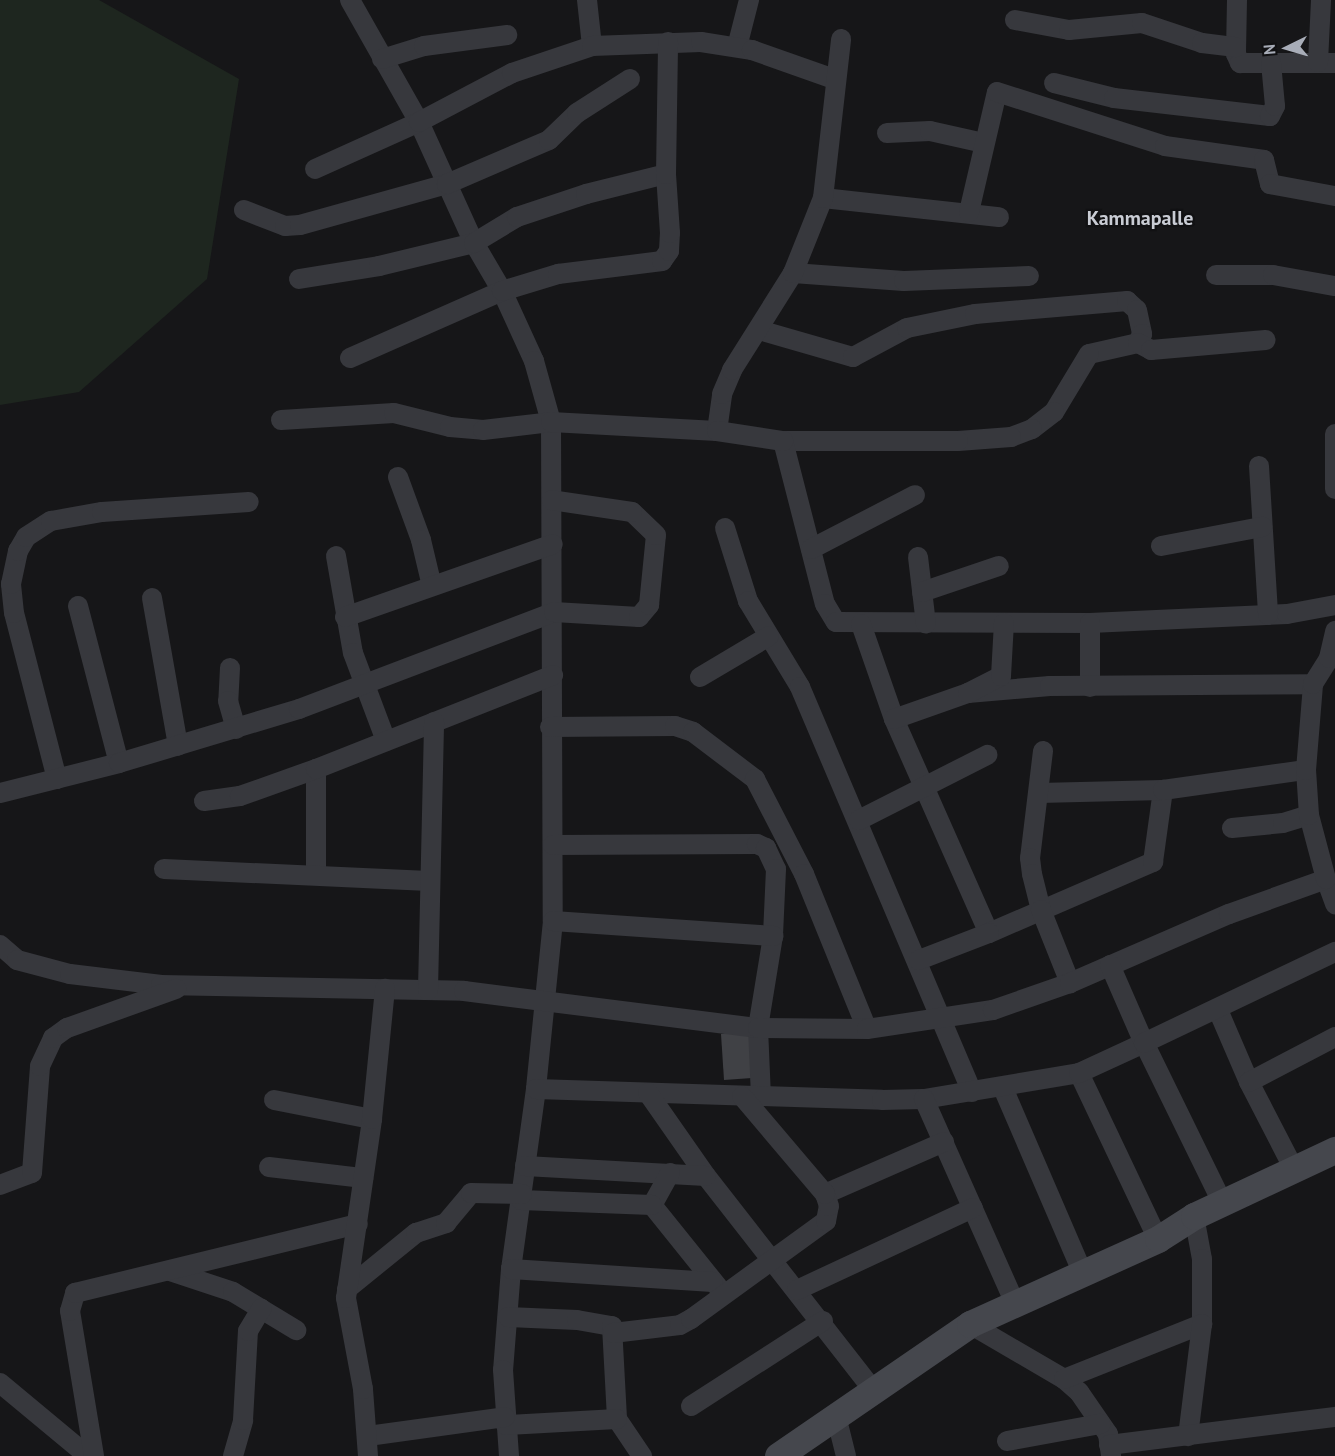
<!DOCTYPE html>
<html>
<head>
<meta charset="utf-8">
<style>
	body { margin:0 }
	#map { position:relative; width:1335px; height:1456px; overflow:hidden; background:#161618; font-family:"PT Sans",sans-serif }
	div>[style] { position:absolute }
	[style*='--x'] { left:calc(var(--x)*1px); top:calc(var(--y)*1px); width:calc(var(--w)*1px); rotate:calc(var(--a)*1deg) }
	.green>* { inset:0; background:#1e261f }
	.building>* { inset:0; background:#404145 }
	.street>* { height:20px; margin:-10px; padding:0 10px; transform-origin:10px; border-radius:10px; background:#37383d }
	.secondary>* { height:27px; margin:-13.5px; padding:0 13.5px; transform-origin:13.5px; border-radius:13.5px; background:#45474d }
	span { translate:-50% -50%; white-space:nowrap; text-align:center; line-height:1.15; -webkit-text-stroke:4.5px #111113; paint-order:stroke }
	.neighbourhood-label { font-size:20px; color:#c9ccd4; font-weight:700 }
	.north { position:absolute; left:1257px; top:18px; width:60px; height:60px; -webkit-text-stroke:4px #111113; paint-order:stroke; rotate:265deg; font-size:16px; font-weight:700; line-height:24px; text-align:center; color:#a8adb8 }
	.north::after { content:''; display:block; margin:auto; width:21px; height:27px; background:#a8adb8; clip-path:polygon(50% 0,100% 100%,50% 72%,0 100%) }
</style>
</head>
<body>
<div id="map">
	<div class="green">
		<i style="clip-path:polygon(0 0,99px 0,239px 79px,207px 279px,79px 392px,0 405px)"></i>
	</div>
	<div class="building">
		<i style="clip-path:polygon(750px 1032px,752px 1078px,724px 1080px,721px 1034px)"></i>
	</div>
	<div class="street">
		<i style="--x:350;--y:0;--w:140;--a:60.5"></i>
		<i style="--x:419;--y:122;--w:133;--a:65.6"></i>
		<i style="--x:474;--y:243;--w:56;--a:59.7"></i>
		<i style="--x:502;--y:291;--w:77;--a:65.4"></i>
		<i style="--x:534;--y:361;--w:63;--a:74.4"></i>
		<i style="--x:551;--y:422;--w:499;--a:89.8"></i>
		<i style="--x:553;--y:921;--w:169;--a:95.8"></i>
		<i style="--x:536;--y:1089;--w:182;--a:97.9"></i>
		<i style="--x:511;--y:1269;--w:101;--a:94.5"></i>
		<i style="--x:503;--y:1370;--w:86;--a:86"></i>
		<i style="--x:587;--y:0;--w:46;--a:83.8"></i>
		<i style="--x:1237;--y:0;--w:54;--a:91.1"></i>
		<i style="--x:1236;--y:54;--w:10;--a:66"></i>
		<i style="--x:1240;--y:63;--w:95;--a:0"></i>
		<i style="--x:1015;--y:20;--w:55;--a:10.5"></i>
		<i style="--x:1069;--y:30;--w:73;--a:-5.5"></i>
		<i style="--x:1142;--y:23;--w:63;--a:18.4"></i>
		<i style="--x:1202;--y:43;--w:34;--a:7"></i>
		<i style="--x:737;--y:47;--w:49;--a:-75.7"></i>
		<i style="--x:382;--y:59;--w:44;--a:-17.2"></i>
		<i style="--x:424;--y:46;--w:84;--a:-7.5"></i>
		<i style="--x:1318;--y:62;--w:62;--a:-87.2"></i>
		<i style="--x:1054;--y:83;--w:62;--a:14"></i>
		<i style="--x:1114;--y:98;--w:157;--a:6.6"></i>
		<i style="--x:1270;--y:116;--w:11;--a:-63"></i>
		<i style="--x:1275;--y:106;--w:43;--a:-95.3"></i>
		<i style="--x:887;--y:133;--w:43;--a:-2.7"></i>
		<i style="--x:930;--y:131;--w:55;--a:12.5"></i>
		<i style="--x:315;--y:169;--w:114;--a:-24.3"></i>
		<i style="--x:419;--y:122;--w:105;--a:-27.8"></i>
		<i style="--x:512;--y:73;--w:84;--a:-18.6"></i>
		<i style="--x:592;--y:46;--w:109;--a:-2.1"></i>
		<i style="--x:701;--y:42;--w:52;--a:8.9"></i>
		<i style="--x:752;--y:50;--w:87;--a:19.5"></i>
		<i style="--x:823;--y:198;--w:177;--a:6.2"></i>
		<i style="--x:244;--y:210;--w:44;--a:21.3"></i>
		<i style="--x:285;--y:226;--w:15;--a:-4"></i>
		<i style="--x:300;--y:225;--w:153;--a:-15.6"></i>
		<i style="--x:447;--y:184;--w:111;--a:-23.3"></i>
		<i style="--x:549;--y:140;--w:39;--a:-44"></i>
		<i style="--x:577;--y:113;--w:63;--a:-32.7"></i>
		<i style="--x:969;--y:212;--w:123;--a:-76.9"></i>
		<i style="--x:997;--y:92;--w:176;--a:17.8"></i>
		<i style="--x:1165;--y:146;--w:100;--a:8"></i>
		<i style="--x:1264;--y:160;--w:25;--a:76"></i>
		<i style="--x:1270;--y:184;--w:66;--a:10.5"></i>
		<i style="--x:793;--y:273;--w:111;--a:4.1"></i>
		<i style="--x:904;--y:281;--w:125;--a:-2.3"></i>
		<i style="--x:1216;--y:275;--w:57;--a:0"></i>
		<i style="--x:1273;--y:275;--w:63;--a:10.1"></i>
		<i style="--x:299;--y:279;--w:81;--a:-9.2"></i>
		<i style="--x:379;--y:266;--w:98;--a:-13.6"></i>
		<i style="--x:474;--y:243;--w:50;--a:-31.2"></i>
		<i style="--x:517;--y:217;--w:73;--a:-18.4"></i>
		<i style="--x:586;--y:194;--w:82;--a:-14"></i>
		<i style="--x:759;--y:330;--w:98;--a:16"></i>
		<i style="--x:853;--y:357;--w:61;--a:-28.2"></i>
		<i style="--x:907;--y:328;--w:69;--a:-11.6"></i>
		<i style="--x:975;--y:314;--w:153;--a:-4.9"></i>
		<i style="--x:1127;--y:301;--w:13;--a:42"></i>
		<i style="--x:1137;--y:310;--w:25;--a:78"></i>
		<i style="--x:1142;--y:334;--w:10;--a:114"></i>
		<i style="--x:1138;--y:343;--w:50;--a:167.3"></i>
		<i style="--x:1089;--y:354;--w:68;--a:121.1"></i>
		<i style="--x:1054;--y:412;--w:28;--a:142"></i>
		<i style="--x:1032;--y:429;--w:22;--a:159"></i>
		<i style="--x:1011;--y:437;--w:53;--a:175.7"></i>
		<i style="--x:958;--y:441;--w:175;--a:180"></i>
		<i style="--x:783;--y:441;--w:168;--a:75.6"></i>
		<i style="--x:825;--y:604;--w:21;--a:59"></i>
		<i style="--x:836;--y:622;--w:254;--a:0.2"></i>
		<i style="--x:1090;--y:623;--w:197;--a:-2.6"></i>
		<i style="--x:1287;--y:614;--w:49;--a:-10.6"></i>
		<i style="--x:1138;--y:343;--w:15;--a:28"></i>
		<i style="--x:1151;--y:350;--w:115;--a:-5"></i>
		<i style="--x:350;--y:358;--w:166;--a:-23.8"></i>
		<i style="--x:502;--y:291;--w:59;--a:-16.9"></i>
		<i style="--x:558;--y:274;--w:105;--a:-7.1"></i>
		<i style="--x:662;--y:261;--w:12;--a:-55"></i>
		<i style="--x:669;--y:251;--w:18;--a:-87"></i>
		<i style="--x:670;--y:233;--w:59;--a:-93.9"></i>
		<i style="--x:666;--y:174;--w:132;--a:-89.1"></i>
		<i style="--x:281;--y:420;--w:113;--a:-3.5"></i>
		<i style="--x:394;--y:413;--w:58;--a:14"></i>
		<i style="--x:450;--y:427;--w:33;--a:5"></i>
		<i style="--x:483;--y:430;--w:68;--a:-6.7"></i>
		<i style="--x:551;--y:422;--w:166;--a:3.1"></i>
		<i style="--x:717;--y:431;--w:37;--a:-82"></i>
		<i style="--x:722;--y:394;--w:26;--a:-67"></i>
		<i style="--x:732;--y:370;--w:115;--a:-57.8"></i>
		<i style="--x:793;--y:273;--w:81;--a:-68.2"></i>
		<i style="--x:823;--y:198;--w:160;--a:-83.5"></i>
		<i style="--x:717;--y:431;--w:67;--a:8.6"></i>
		<i style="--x:1335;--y:434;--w:55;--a:90"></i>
		<i style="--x:1259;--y:466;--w:149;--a:86.5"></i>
		<i style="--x:398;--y:477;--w:67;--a:69.9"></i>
		<i style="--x:421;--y:540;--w:47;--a:76.6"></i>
		<i style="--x:725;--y:528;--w:77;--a:72.5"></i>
		<i style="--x:748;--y:601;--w:100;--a:58.8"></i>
		<i style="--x:800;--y:687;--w:440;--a:67"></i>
		<i style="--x:1161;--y:546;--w:103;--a:-10.7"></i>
		<i style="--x:811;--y:549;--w:117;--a:-27.4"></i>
		<i style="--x:336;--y:556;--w:98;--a:80.1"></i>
		<i style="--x:353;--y:653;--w:94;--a:69.4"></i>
		<i style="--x:918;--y:557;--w:67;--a:83.2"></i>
		<i style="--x:922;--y:592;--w:81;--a:-18.7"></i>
		<i style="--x:152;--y:598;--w:150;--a:80"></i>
		<i style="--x:78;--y:606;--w:162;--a:75.4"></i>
		<i style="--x:345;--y:617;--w:220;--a:-19.3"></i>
		<i style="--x:861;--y:624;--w:101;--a:70.8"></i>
		<i style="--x:894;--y:719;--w:234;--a:66.1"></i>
		<i style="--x:989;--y:933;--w:179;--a:-23.4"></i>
		<i style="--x:1153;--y:862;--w:73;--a:-82.1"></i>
		<i style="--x:1163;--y:790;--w:124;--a:178.6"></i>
		<i style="--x:230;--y:668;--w:33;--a:93"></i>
		<i style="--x:228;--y:701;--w:29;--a:74"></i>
		<i style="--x:700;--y:677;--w:80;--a:-30.7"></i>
		<i style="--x:1090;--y:687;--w:64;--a:-90"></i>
		<i style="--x:968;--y:693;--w:82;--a:-4.9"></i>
		<i style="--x:1050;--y:686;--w:263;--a:-0.4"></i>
		<i style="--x:894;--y:719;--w:78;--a:-19.4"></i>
		<i style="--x:968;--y:693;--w:37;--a:-27"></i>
		<i style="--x:1001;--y:676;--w:53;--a:-86.8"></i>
		<i style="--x:550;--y:727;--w:125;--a:-0.5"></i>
		<i style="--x:675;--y:726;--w:19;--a:18"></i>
		<i style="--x:693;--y:732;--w:78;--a:37.2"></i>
		<i style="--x:755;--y:779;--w:107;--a:62.7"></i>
		<i style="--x:804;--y:874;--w:167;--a:67.9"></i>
		<i style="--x:1043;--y:751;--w:108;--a:96.9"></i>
		<i style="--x:1030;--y:858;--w:16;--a:83"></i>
		<i style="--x:1032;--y:874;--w:37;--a:76"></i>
		<i style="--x:1041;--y:910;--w:79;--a:68.3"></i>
		<i style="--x:316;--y:769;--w:106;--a:90"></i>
		<i style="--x:57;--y:779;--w:171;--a:-104.5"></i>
		<i style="--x:14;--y:613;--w:29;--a:-96"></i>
		<i style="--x:11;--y:584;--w:34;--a:-78"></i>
		<i style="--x:18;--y:551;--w:16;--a:-60"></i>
		<i style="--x:26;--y:537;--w:30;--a:-33"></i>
		<i style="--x:51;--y:521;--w:52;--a:-10"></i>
		<i style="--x:102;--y:512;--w:147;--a:-3.9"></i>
		<i style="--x:1163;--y:790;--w:144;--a:-8"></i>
		<i style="--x:0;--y:793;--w:123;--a:-14.1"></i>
		<i style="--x:119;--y:763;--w:188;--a:-16.7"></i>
		<i style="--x:299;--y:709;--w:273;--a:-20.8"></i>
		<i style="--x:554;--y:612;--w:85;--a:3.4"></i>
		<i style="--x:639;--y:617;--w:16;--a:-50"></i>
		<i style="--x:649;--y:605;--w:70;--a:-84.3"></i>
		<i style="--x:656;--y:535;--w:33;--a:-136"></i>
		<i style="--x:632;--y:512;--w:81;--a:-171.5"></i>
		<i style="--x:204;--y:801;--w:36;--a:-8"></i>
		<i style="--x:240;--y:796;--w:81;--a:-19.6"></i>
		<i style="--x:316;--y:769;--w:255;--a:-21.6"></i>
		<i style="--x:859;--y:820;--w:144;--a:-26.9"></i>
		<i style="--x:1232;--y:828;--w:51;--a:-5.6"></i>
		<i style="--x:1283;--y:823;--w:27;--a:-17"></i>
		<i style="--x:553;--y:845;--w:204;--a:-0.3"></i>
		<i style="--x:757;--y:844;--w:10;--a:24"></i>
		<i style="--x:766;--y:848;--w:23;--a:65"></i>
		<i style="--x:776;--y:869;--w:67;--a:92.6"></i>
		<i style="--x:773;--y:936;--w:93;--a:99.3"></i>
		<i style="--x:758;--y:1028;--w:68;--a:87.5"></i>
		<i style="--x:164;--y:869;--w:265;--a:2.6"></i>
		<i style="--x:1326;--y:879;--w:27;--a:70"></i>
		<i style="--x:553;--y:921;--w:221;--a:3.9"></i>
		<i style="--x:0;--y:945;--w:23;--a:41"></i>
		<i style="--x:17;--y:960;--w:55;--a:14.8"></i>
		<i style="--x:70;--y:974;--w:92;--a:6.9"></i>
		<i style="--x:161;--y:985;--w:303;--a:1.1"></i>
		<i style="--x:464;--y:991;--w:296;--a:7.2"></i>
		<i style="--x:758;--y:1028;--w:109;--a:0.5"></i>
		<i style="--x:867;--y:1029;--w:127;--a:-8.6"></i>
		<i style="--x:993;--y:1010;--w:82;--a:-19.3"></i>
		<i style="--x:1070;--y:983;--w:173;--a:-23.5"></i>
		<i style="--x:1229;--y:914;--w:103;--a:-19.8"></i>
		<i style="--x:1326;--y:879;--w:66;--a:-104.9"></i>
		<i style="--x:1309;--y:815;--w:45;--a:-93.8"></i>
		<i style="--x:1306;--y:770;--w:86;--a:-85.3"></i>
		<i style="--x:1313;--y:684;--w:31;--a:-58"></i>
		<i style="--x:1329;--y:658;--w:28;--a:-77"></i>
		<i style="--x:919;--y:960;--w:75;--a:-21.1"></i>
		<i style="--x:428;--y:990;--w:268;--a:-88.7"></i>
		<i style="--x:1218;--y:1010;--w:78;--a:66.7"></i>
		<i style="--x:1249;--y:1082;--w:98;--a:62.7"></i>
		<i style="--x:1079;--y:1073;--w:184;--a:64.6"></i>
		<i style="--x:1249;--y:1082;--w:97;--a:-27.6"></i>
		<i style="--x:1003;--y:1088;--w:202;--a:66.7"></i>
		<i style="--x:536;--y:1089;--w:346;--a:1.8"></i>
		<i style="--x:882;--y:1100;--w:42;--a:-1.4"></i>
		<i style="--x:924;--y:1099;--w:157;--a:-9.5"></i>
		<i style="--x:1079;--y:1073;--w:72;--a:-24.8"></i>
		<i style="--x:1144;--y:1043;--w:85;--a:-113.6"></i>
		<i style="--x:648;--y:1093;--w:101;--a:55.1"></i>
		<i style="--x:706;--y:1176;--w:271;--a:52"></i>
		<i style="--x:924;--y:1099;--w:223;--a:66"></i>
		<i style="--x:274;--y:1100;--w:100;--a:11"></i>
		<i style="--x:525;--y:1166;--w:181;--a:3.2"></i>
		<i style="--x:269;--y:1167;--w:95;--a:6.7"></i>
		<i style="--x:670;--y:1173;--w:37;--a:119"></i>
		<i style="--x:652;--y:1205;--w:105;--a:51.2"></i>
		<i style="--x:0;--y:1185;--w:34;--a:-21"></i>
		<i style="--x:32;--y:1173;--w:107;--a:-85.7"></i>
		<i style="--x:40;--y:1066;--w:31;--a:-65"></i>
		<i style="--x:53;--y:1038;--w:17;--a:-36"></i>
		<i style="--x:67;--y:1028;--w:116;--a:-19.7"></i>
		<i style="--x:825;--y:1194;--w:130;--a:-23.6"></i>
		<i style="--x:521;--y:1200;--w:131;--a:2.2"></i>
		<i style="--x:1223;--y:1204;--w:179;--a:-116.1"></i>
		<i style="--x:1144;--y:1043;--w:212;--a:-25.5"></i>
		<i style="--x:1194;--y:1216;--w:44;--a:79.5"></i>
		<i style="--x:1202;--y:1259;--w:65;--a:90"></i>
		<i style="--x:511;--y:1269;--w:202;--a:3.7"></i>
		<i style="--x:170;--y:1271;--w:66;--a:18.4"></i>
		<i style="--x:233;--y:1292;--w:74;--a:31.1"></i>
		<i style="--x:347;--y:1289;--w:89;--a:-39.1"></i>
		<i style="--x:416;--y:1233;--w:32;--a:-18"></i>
		<i style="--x:446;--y:1223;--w:39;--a:-50"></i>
		<i style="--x:471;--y:1193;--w:51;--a:1.1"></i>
		<i style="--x:797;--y:1290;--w:194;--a:-25"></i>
		<i style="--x:508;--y:1317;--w:69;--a:2.5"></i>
		<i style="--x:577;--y:1320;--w:36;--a:10"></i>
		<i style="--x:612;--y:1326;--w:93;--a:86.9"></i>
		<i style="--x:617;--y:1419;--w:45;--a:56"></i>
		<i style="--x:970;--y:1324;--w:109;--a:30.3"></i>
		<i style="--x:1064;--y:1379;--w:20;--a:41"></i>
		<i style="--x:1079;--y:1392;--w:51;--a:55.4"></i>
		<i style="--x:1108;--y:1434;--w:22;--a:82"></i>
		<i style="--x:613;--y:1333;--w:67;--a:-6.8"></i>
		<i style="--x:680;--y:1325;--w:13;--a:-29"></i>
		<i style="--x:691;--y:1319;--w:167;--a:-36"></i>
		<i style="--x:826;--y:1221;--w:15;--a:-79"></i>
		<i style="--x:829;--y:1206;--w:13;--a:-108"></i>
		<i style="--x:825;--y:1194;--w:128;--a:-130.3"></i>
		<i style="--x:1064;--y:1379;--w:149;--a:-21.7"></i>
		<i style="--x:1202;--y:1324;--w:113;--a:97.1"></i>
		<i style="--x:0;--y:1383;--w:114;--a:39.7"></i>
		<i style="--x:691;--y:1406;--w:157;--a:-32.8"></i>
		<i style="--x:836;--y:1416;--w:41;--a:76"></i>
		<i style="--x:506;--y:1425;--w:111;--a:-3.1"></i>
		<i style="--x:368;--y:1436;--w:138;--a:-7.9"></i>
		<i style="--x:1007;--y:1441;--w:95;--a:-10.4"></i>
		<i style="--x:1109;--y:1445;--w:228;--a:-7.1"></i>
		<i style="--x:94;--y:1456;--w:147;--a:-99.4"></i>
		<i style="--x:70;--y:1311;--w:19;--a:-74"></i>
		<i style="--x:75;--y:1293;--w:291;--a:-13.7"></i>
		<i style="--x:233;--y:1456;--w:37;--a:-74"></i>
		<i style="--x:243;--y:1420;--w:89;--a:-86.8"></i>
		<i style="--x:248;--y:1331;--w:26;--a:-59"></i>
		<i style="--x:368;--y:1456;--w:67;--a:-94.3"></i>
		<i style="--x:363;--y:1389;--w:93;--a:-100.6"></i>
		<i style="--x:346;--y:1298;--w:181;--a:-81.7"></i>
		<i style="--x:372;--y:1119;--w:131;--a:-84.3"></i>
	</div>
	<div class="secondary">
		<i style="--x:778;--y:1456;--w:233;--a:-34.5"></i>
		<i style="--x:970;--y:1324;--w:206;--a:-24.3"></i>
		<i style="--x:1158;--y:1239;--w:43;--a:-32.6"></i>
		<i style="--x:1194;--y:1216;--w:156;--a:-25.1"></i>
	</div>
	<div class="neighbourhood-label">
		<span style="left:1140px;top:218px">Kammapalle</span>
	</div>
	<div class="north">N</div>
</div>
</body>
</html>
